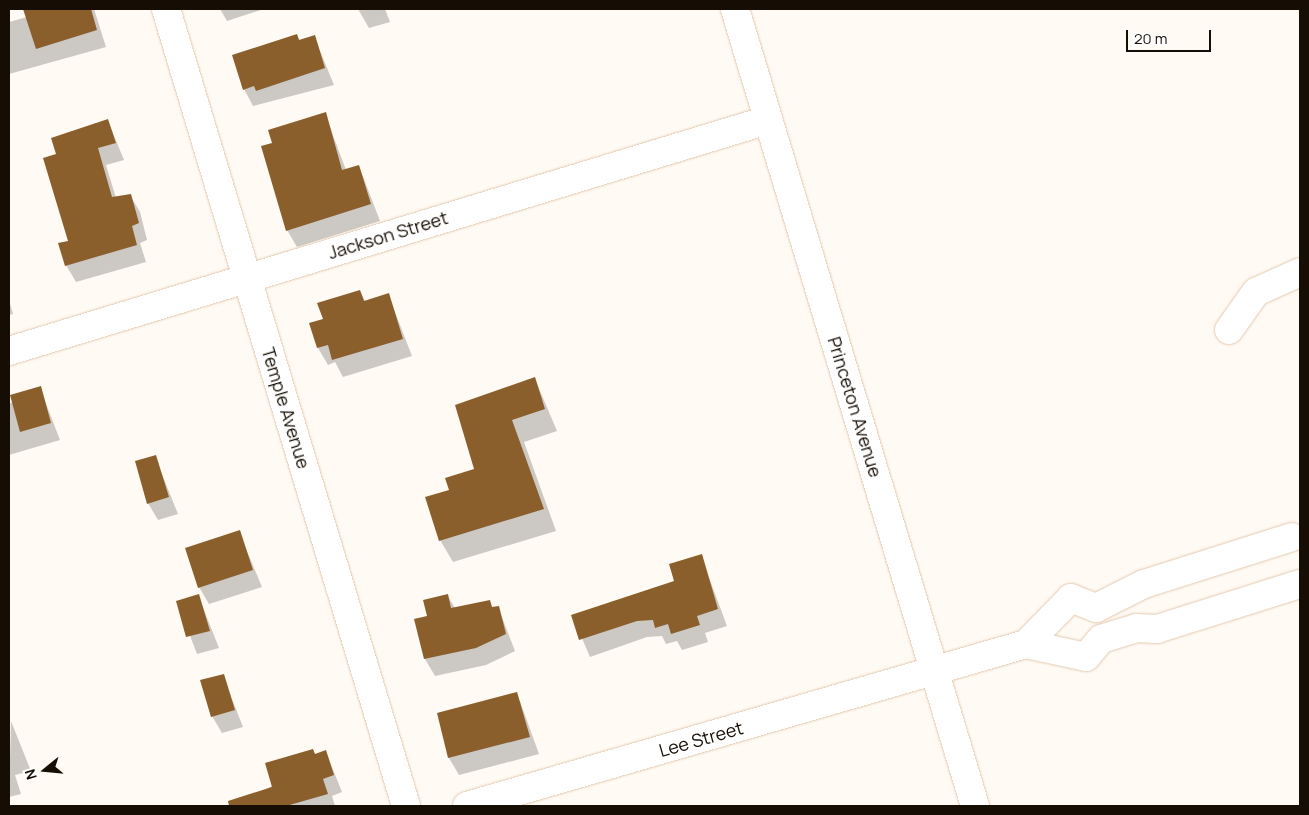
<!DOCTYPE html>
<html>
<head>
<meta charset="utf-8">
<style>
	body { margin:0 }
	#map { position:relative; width:1309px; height:815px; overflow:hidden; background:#fffaf4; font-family:Manrope,sans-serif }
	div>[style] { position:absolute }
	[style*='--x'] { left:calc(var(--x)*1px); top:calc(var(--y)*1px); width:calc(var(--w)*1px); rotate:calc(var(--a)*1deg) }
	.shadow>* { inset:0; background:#0003 }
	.building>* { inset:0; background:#8b5f2c }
	.roads { filter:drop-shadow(0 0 1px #e3c9af) drop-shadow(0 0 1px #e3c9af) }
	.minor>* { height:28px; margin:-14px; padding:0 14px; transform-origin:14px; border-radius:14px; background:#fff }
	span { translate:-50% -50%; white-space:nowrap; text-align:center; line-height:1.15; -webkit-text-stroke:4px #fff; paint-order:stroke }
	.street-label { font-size:18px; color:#160e05 }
	.frame { position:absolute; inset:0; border:10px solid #160e05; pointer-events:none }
	.north { position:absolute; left:20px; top:745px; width:50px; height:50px; -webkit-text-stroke:4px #fff; paint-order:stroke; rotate:253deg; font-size:14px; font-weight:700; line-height:20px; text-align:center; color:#160e05 }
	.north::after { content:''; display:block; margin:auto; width:18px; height:22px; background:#160e05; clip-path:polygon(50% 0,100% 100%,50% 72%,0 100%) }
	.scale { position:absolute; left:1126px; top:30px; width:85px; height:22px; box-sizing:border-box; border:2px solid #160e05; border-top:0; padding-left:6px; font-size:15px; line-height:18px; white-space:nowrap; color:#160e05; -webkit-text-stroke:4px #fff; paint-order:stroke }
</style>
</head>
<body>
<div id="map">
	<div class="shadow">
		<i style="clip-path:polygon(24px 9px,94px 9px,106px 47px,9px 74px,9px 22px,27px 17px)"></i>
		<i style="clip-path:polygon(220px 9px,264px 9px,227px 21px)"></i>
		<i style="clip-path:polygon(358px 9px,385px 9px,390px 22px,369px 28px)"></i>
		<i style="clip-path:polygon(297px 35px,300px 41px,314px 36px,334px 85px,253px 106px,244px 89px)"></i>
		<i style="clip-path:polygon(325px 114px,346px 170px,359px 166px,380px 221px,297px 247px,287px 230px,273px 144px)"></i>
		<i style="clip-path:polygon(108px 121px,124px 160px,106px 165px,116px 198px,130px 195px,140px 212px,147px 240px,140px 243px,146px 262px,76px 282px,66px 265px,70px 241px,58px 155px)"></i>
		<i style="clip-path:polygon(360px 291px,365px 301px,388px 294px,412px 356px,343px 377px,335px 362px,328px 365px,318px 348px,324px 320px)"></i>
		<i style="clip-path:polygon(9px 300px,13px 314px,9px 315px)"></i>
		<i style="clip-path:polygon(535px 379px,557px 431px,524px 442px,556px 531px,453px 562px,440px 540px,450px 490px,476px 470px)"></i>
		<i style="clip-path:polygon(40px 388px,60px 440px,9px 455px,9px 404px)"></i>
		<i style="clip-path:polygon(155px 457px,178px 514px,158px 520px,148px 503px)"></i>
		<i style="clip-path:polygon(239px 532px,262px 587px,209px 604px,199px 587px)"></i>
		<i style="clip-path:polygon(701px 556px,727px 626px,705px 633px,708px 642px,682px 650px,677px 641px,666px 644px,662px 636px,647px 637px,590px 657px,572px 615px,676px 582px)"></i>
		<i style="clip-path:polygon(198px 595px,219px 648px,197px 654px,177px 602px)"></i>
		<i style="clip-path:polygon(447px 595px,455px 608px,489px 602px,493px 608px,498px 607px,515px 651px,486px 665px,435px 676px,425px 659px)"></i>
		<i style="clip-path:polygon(223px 676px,243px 727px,222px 733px,212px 716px)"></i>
		<i style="clip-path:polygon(517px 693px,539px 754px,459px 775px,449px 758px,438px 713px)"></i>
		<i style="clip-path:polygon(11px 721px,31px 771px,15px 775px,21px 794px,9px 797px)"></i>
		<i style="clip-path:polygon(326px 752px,342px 792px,332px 796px,335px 806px,266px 806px,262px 792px)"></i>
	</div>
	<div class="building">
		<i style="clip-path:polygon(23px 9px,91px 9px,97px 30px,36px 49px)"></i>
		<i style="clip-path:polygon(297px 34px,299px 40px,315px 35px,325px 68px,256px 91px,254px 86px,243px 90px,232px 55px)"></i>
		<i style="clip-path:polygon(326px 112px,342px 170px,359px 165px,371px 204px,286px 231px,261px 146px,272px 143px,268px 130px)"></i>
		<i style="clip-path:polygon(108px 119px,116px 143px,98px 148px,112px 197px,131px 194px,139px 223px,132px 226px,137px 245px,65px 266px,58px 243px,68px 241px,43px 158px,56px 154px,51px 138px)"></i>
		<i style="clip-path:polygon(360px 290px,364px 301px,389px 293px,403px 339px,332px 360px,328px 345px,317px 348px,309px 323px,323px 319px,317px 303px)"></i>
		<i style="clip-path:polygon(535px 377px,545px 409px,512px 420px,544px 509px,439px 541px,425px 497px,449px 490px,445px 478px,474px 469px,455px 405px)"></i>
		<i style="clip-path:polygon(41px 386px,51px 423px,20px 432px,10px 395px)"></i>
		<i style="clip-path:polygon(156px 455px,169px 497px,147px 504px,135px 461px)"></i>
		<i style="clip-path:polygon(240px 530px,253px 570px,198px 588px,185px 548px)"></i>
		<i style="clip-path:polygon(702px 554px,718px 609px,697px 616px,700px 625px,671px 634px,668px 624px,655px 628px,653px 620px,637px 621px,579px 640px,571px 615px,674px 581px,669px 564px)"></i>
		<i style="clip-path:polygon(199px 594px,210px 631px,186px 637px,176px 601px)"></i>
		<i style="clip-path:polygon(448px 594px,451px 608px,490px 600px,492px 607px,499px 606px,506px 634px,476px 648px,424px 659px,414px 619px,427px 616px,423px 600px)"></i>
		<i style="clip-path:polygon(224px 674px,235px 710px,211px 717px,200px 680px)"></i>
		<i style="clip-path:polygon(517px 692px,530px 737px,448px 758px,437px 713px)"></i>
		<i style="clip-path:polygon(313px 749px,315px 754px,326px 750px,334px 775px,323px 779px,328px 794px,286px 806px,229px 806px,228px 801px,272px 787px,265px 763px)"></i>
	</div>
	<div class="roads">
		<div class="minor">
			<i style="--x:166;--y:9;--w:832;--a:73.24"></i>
			<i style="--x:735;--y:9;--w:832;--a:73.24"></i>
			<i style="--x:1229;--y:330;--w:47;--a:-54.6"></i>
			<i style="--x:1256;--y:292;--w:48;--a:-24.4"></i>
			<i style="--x:9;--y:351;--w:793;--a:-16.93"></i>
			<i style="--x:1026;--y:644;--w:61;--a:12.2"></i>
			<i style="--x:1086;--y:657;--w:23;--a:-50"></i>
			<i style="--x:1101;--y:639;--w:37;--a:-17"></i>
			<i style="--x:1136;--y:628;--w:21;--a:3"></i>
			<i style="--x:1157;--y:629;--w:150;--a:-17.5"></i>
			<i style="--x:467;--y:806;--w:582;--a:-16.16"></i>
			<i style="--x:1026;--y:644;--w:64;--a:-45.6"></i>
			<i style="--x:1071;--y:598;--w:27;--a:22"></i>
			<i style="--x:1096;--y:608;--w:54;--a:-26.6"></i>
			<i style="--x:1144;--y:584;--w:155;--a:-17.6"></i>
		</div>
	</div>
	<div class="street-label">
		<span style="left:388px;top:235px;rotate:-17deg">Jackson Street</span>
		<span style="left:855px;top:407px;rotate:73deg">Princeton Avenue</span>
		<span style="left:286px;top:408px;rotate:73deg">Temple Avenue</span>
		<span style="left:701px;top:739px;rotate:-16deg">Lee Street</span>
	</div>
	<div class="frame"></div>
	<div class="north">N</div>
	<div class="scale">20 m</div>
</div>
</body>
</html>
